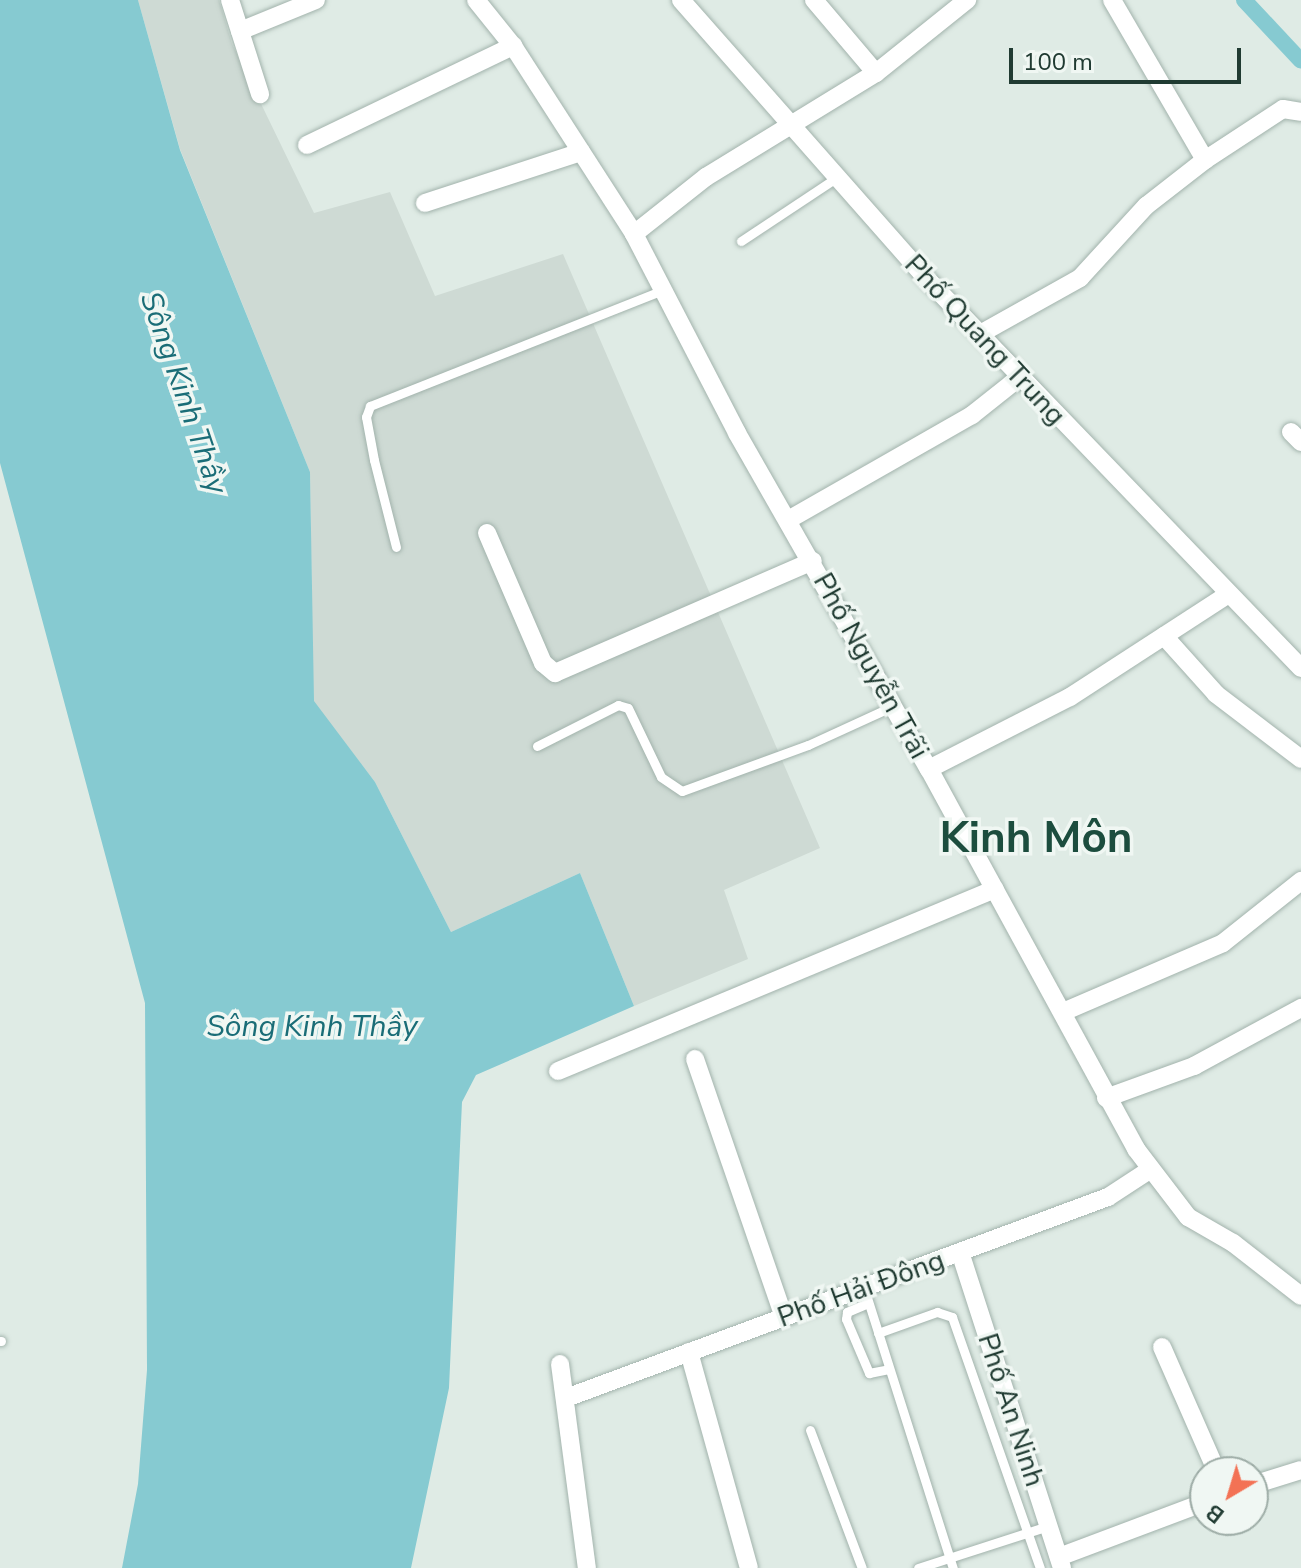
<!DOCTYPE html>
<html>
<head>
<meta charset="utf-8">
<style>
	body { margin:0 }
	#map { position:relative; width:1301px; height:1568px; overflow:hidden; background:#dfebe5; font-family:"Nunito Sans",sans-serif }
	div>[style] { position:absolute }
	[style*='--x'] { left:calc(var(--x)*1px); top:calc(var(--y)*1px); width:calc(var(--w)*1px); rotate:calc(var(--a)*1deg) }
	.built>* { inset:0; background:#cedad4 }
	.water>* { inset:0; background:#86cad1 }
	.canal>* { height:16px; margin:-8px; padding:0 8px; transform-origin:8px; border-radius:8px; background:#86cad1 }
	.roads { filter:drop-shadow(0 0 2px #a2b3ac) drop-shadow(0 0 2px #a2b3ac) }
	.service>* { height:9px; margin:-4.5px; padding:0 4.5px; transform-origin:4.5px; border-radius:4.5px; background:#fff }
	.minor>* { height:18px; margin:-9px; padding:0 9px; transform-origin:9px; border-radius:9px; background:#fff }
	span { translate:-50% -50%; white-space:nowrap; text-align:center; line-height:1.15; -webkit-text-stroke:7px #f0f7f3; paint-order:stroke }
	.street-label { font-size:28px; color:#203b32 }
	.water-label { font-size:30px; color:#1a6d77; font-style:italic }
	.town-label { font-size:44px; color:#1c4d3e; font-weight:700 }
	.north { position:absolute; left:1189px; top:1456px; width:80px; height:80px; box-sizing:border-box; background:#f0f7f3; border:2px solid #9daca6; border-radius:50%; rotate:218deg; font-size:22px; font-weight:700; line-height:32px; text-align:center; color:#203b32 }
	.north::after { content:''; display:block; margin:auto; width:28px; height:36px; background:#f37255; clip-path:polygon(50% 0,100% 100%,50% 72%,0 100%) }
	.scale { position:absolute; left:1009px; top:48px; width:232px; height:36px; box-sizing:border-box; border:4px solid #203b32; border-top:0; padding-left:10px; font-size:24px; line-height:28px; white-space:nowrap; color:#203b32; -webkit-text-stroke:6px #f0f7f3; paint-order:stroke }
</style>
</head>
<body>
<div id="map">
	<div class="built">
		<i style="clip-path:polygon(138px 0,219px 0,232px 44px,314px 213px,390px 192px,435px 296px,563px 254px,820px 848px,724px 890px,748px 959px,634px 1006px,580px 873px,451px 932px,375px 782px,313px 701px,310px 472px,180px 149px)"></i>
	</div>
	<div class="water">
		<i style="clip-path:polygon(0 0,138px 0,180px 150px,310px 472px,314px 701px,375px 782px,451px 932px,580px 873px,634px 1006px,476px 1075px,462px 1102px,449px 1388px,411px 1568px,122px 1568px,138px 1484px,147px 1370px,145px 1003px,0 463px)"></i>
	</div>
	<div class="canal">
		<i style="--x:1244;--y:0;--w:83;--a:46.9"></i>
	</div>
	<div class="roads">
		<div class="service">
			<i style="--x:741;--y:241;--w:114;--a:-33.6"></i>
			<i style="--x:396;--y:547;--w:90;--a:-104.2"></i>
			<i style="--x:374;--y:460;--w:44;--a:-100.5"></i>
			<i style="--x:366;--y:417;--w:12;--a:-70"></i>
			<i style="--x:370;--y:406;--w:315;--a:-21.6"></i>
			<i style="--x:537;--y:746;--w:91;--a:-26.8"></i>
			<i style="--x:618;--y:705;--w:10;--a:17"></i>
			<i style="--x:628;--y:708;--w:76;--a:64.4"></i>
			<i style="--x:661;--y:777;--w:25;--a:34"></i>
			<i style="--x:682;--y:791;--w:134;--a:-20.1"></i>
			<i style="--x:808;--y:745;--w:94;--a:-24.6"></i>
			<i style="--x:864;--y:1288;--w:294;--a:72.4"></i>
			<i style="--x:868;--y:1303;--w:23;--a:157"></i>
			<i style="--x:847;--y:1312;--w:7;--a:98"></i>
			<i style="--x:846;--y:1319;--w:59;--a:66.9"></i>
			<i style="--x:869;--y:1373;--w:20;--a:-11"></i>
			<i style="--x:878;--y:1333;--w:63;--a:-19.6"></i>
			<i style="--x:937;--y:1312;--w:16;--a:18"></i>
			<i style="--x:952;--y:1317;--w:266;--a:70.7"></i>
			<i style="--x:0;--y:1341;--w:1;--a:0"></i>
			<i style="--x:810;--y:1430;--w:147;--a:69.4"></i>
			<i style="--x:918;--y:1568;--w:137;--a:-17.9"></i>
		</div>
		<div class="minor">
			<i style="--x:230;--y:0;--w:99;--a:72.3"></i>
			<i style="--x:476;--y:0;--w:59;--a:51.2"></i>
			<i style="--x:513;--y:46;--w:224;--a:57.2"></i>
			<i style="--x:634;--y:234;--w:224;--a:62.6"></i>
			<i style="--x:737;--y:433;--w:387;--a:60.3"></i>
			<i style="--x:929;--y:769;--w:433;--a:61.4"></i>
			<i style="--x:1136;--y:1149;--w:86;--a:52.6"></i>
			<i style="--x:1188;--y:1217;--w:52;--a:30"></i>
			<i style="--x:1233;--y:1243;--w:86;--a:37.9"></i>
			<i style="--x:681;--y:0;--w:368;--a:48.6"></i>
			<i style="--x:924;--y:276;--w:544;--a:46.12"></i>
			<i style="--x:814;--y:0;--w:96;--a:49.7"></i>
			<i style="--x:1112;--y:0;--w:185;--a:59.8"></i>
			<i style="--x:240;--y:31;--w:82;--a:-22.2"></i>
			<i style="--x:307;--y:145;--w:229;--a:-25.7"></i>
			<i style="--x:425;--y:203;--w:164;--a:-18.1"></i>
			<i style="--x:634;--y:234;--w:92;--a:-38.4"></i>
			<i style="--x:706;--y:177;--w:199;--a:-31.5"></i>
			<i style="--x:876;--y:73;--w:117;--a:-38.7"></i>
			<i style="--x:980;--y:334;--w:115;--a:-29.2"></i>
			<i style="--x:1080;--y:278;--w:98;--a:-47.5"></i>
			<i style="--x:1146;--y:206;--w:75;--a:-37.9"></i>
			<i style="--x:1205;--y:160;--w:93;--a:-33.2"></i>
			<i style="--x:1283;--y:109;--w:18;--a:9"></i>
			<i style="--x:1291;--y:432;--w:14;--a:45"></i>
			<i style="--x:788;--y:520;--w:212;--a:-29.7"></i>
			<i style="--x:972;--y:415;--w:61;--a:-38.4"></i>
			<i style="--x:487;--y:533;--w:142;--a:66.7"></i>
			<i style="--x:543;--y:663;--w:16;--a:40"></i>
			<i style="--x:555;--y:673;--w:281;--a:-23.5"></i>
			<i style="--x:1164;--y:636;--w:78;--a:48.1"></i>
			<i style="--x:1216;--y:694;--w:107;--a:37.4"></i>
			<i style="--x:929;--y:769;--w:158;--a:-27.1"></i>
			<i style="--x:1070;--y:697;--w:187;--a:-33"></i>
			<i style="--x:1063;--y:1012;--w:174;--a:-23.3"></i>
			<i style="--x:1223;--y:943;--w:100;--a:-38.5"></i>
			<i style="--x:695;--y:1059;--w:273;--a:71"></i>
			<i style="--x:558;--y:1071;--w:473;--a:-22.6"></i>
			<i style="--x:1106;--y:1098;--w:94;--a:-20"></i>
			<i style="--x:1194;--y:1066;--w:122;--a:-28.5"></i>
			<i style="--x:960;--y:1252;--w:332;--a:72.1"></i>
			<i style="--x:1162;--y:1347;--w:137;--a:66.3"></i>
			<i style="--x:689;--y:1352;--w:224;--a:74.5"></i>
			<i style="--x:560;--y:1364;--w:206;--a:82.5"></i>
			<i style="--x:566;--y:1398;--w:578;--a:-20.35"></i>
			<i style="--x:1108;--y:1197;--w:51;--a:-33.1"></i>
			<i style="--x:1253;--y:1485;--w:50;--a:-17.4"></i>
			<i style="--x:1059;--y:1557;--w:156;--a:-20.6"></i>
		</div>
	</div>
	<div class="street-label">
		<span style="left:985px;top:340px;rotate:47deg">Phố Quang Trung</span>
		<span style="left:871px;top:666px;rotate:61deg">Phố Nguyễn Trãi</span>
		<span style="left:861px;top:1289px;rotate:-20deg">Phố Hải Đông</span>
		<span style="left:1011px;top:1410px;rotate:72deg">Phố An Ninh</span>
	</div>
	<div class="water-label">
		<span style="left:183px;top:393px;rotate:71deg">Sông Kinh Thầy</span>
		<span style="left:312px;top:1027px">Sông Kinh Thầy</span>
	</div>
	<div class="town-label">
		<span style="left:1036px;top:838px">Kinh Môn</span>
	</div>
	<div class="north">B</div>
	<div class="scale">100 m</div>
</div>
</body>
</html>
